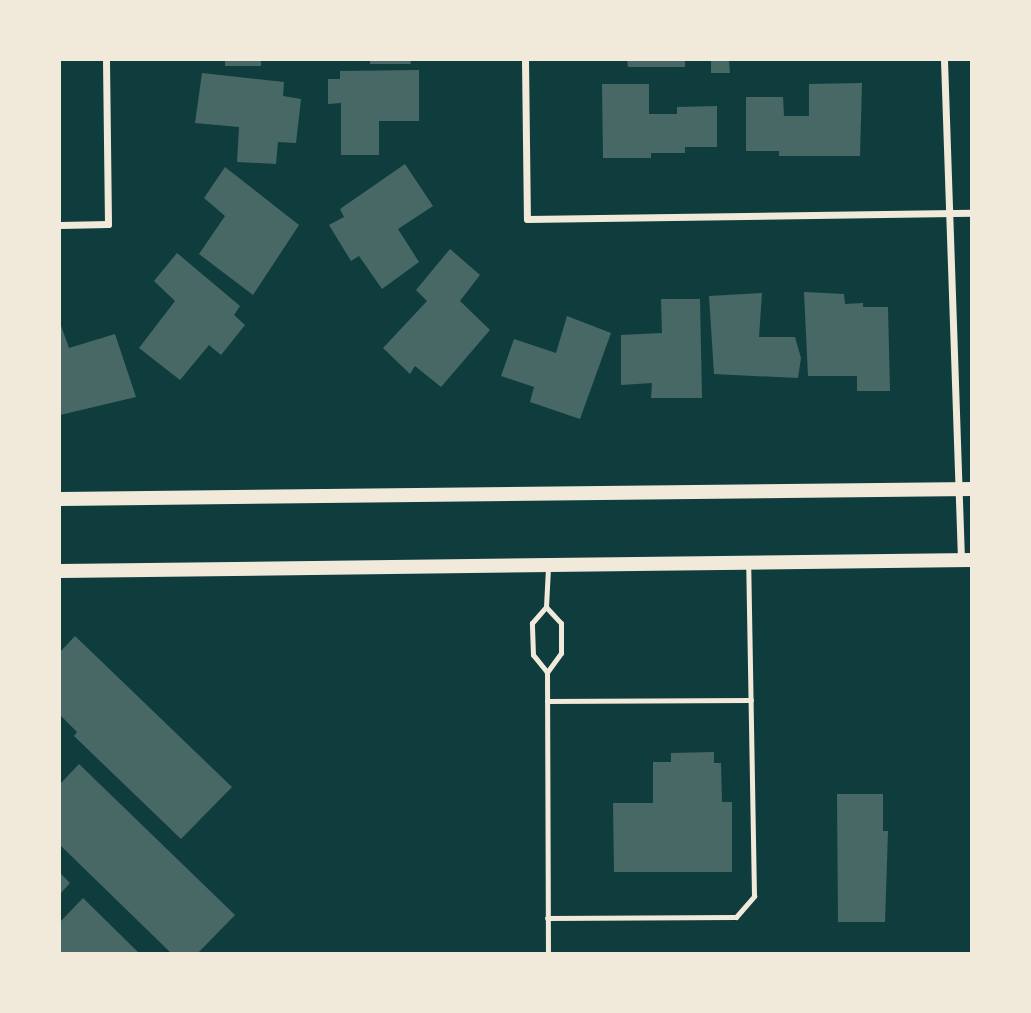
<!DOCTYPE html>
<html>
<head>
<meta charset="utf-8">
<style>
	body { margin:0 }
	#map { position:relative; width:1031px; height:1013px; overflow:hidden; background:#0f3d3e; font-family:"Roboto Condensed",sans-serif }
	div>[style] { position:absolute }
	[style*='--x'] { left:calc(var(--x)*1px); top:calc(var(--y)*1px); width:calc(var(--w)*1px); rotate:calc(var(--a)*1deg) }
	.building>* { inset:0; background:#486865 }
	.service>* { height:5px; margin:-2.5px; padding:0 2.5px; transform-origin:2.5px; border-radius:2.5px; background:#f1e9da }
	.minor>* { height:7px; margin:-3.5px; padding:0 3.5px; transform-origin:3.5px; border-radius:3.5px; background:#f1e9da }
	.secondary>* { height:14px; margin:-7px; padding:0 7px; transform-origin:7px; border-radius:7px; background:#f1e9da }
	span { translate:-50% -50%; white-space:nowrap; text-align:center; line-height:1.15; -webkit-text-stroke:5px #f1e9da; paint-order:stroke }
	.frame { position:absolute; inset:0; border:61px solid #f1e9da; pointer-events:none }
</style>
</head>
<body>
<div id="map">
	<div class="building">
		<i style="clip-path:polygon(225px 60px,261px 60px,261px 66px,225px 66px)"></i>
		<i style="clip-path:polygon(370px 60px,410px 60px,411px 64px,370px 64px)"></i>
		<i style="clip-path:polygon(627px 60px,685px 60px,685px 67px,628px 67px)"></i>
		<i style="clip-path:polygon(711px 61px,729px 61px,730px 73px,711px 73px)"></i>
		<i style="clip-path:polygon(419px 70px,419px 121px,379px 121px,379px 155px,341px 155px,341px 103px,328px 104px,328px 79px,340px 79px,340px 71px)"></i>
		<i style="clip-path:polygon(202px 73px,284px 82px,283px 96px,301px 99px,296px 143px,278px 142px,276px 164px,237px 162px,239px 127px,195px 123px)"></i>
		<i style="clip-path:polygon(862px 83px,860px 156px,779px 156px,779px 151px,746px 151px,746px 97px,783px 97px,784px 116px,809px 116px,809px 84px)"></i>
		<i style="clip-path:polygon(602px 84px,649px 84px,649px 114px,677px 114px,677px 107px,717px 106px,717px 147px,685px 147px,685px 153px,651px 153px,651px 158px,603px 158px)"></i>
		<i style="clip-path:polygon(405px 164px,433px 206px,398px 229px,419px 262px,382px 289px,359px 256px,351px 261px,329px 225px,344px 217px,340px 209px)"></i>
		<i style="clip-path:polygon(225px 167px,299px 225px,253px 295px,199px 254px,225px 216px,204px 198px)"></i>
		<i style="clip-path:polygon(450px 249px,480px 275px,460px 301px,490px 330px,441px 387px,415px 366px,410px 374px,383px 348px,427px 301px,416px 290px)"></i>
		<i style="clip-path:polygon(177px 253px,240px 306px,234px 315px,245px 325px,221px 355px,209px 345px,180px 380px,139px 348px,175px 301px,154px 281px)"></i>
		<i style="clip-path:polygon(804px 292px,844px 294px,845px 304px,863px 303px,863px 307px,888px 307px,890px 391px,857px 391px,857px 376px,808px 376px)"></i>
		<i style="clip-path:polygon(762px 293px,759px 337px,795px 337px,801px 358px,798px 378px,714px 374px,709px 296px)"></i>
		<i style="clip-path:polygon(661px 299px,700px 299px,702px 398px,651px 398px,652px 383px,621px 385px,621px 335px,662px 333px)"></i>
		<i style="clip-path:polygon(567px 316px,611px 333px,580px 419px,530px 402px,534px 387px,501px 376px,514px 339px,556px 353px)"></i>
		<i style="clip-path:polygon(60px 323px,69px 348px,115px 334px,136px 397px,60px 415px)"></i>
		<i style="clip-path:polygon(75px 636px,232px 787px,181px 839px,74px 736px,77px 732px,60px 715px,60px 652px)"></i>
		<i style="clip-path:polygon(714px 752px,714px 763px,721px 763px,722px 802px,732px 802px,732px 872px,614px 872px,613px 803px,653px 803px,653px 762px,671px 762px,671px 753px)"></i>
		<i style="clip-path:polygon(79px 764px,235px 915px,197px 954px,172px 954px,60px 845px,60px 784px)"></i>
		<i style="clip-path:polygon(837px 794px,883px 794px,883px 831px,888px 831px,885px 922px,838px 922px)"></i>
		<i style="clip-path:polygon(60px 873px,70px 883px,60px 894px)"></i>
		<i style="clip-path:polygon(83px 898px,140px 954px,60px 954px,60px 922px)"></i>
	</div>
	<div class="service">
		<i style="--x:546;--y:607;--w:22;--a:47"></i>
		<i style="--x:561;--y:623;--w:30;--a:90"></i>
		<i style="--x:561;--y:653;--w:24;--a:126"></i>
		<i style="--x:547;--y:672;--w:22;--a:-129"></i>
		<i style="--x:533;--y:655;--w:32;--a:-92"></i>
		<i style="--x:532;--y:623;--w:21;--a:-49"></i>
		<i style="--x:546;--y:607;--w:40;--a:-87.1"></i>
		<i style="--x:547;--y:672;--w:282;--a:89.8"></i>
		<i style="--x:547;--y:701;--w:204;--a:-0.3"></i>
		<i style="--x:547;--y:918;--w:189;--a:-0.3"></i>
		<i style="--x:736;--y:917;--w:28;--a:-49"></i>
		<i style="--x:754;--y:896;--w:330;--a:-91"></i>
	</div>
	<div class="minor">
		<i style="--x:525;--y:60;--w:159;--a:89.3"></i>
		<i style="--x:527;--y:219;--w:445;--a:-0.8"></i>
		<i style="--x:944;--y:60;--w:500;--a:88.05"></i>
		<i style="--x:60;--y:225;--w:48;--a:-1.2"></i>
		<i style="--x:108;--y:224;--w:164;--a:-90.7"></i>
	</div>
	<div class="secondary">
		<i style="--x:60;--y:499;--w:912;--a:-0.63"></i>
		<i style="--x:60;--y:571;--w:912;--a:-0.69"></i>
	</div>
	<div class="frame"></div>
</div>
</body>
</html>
